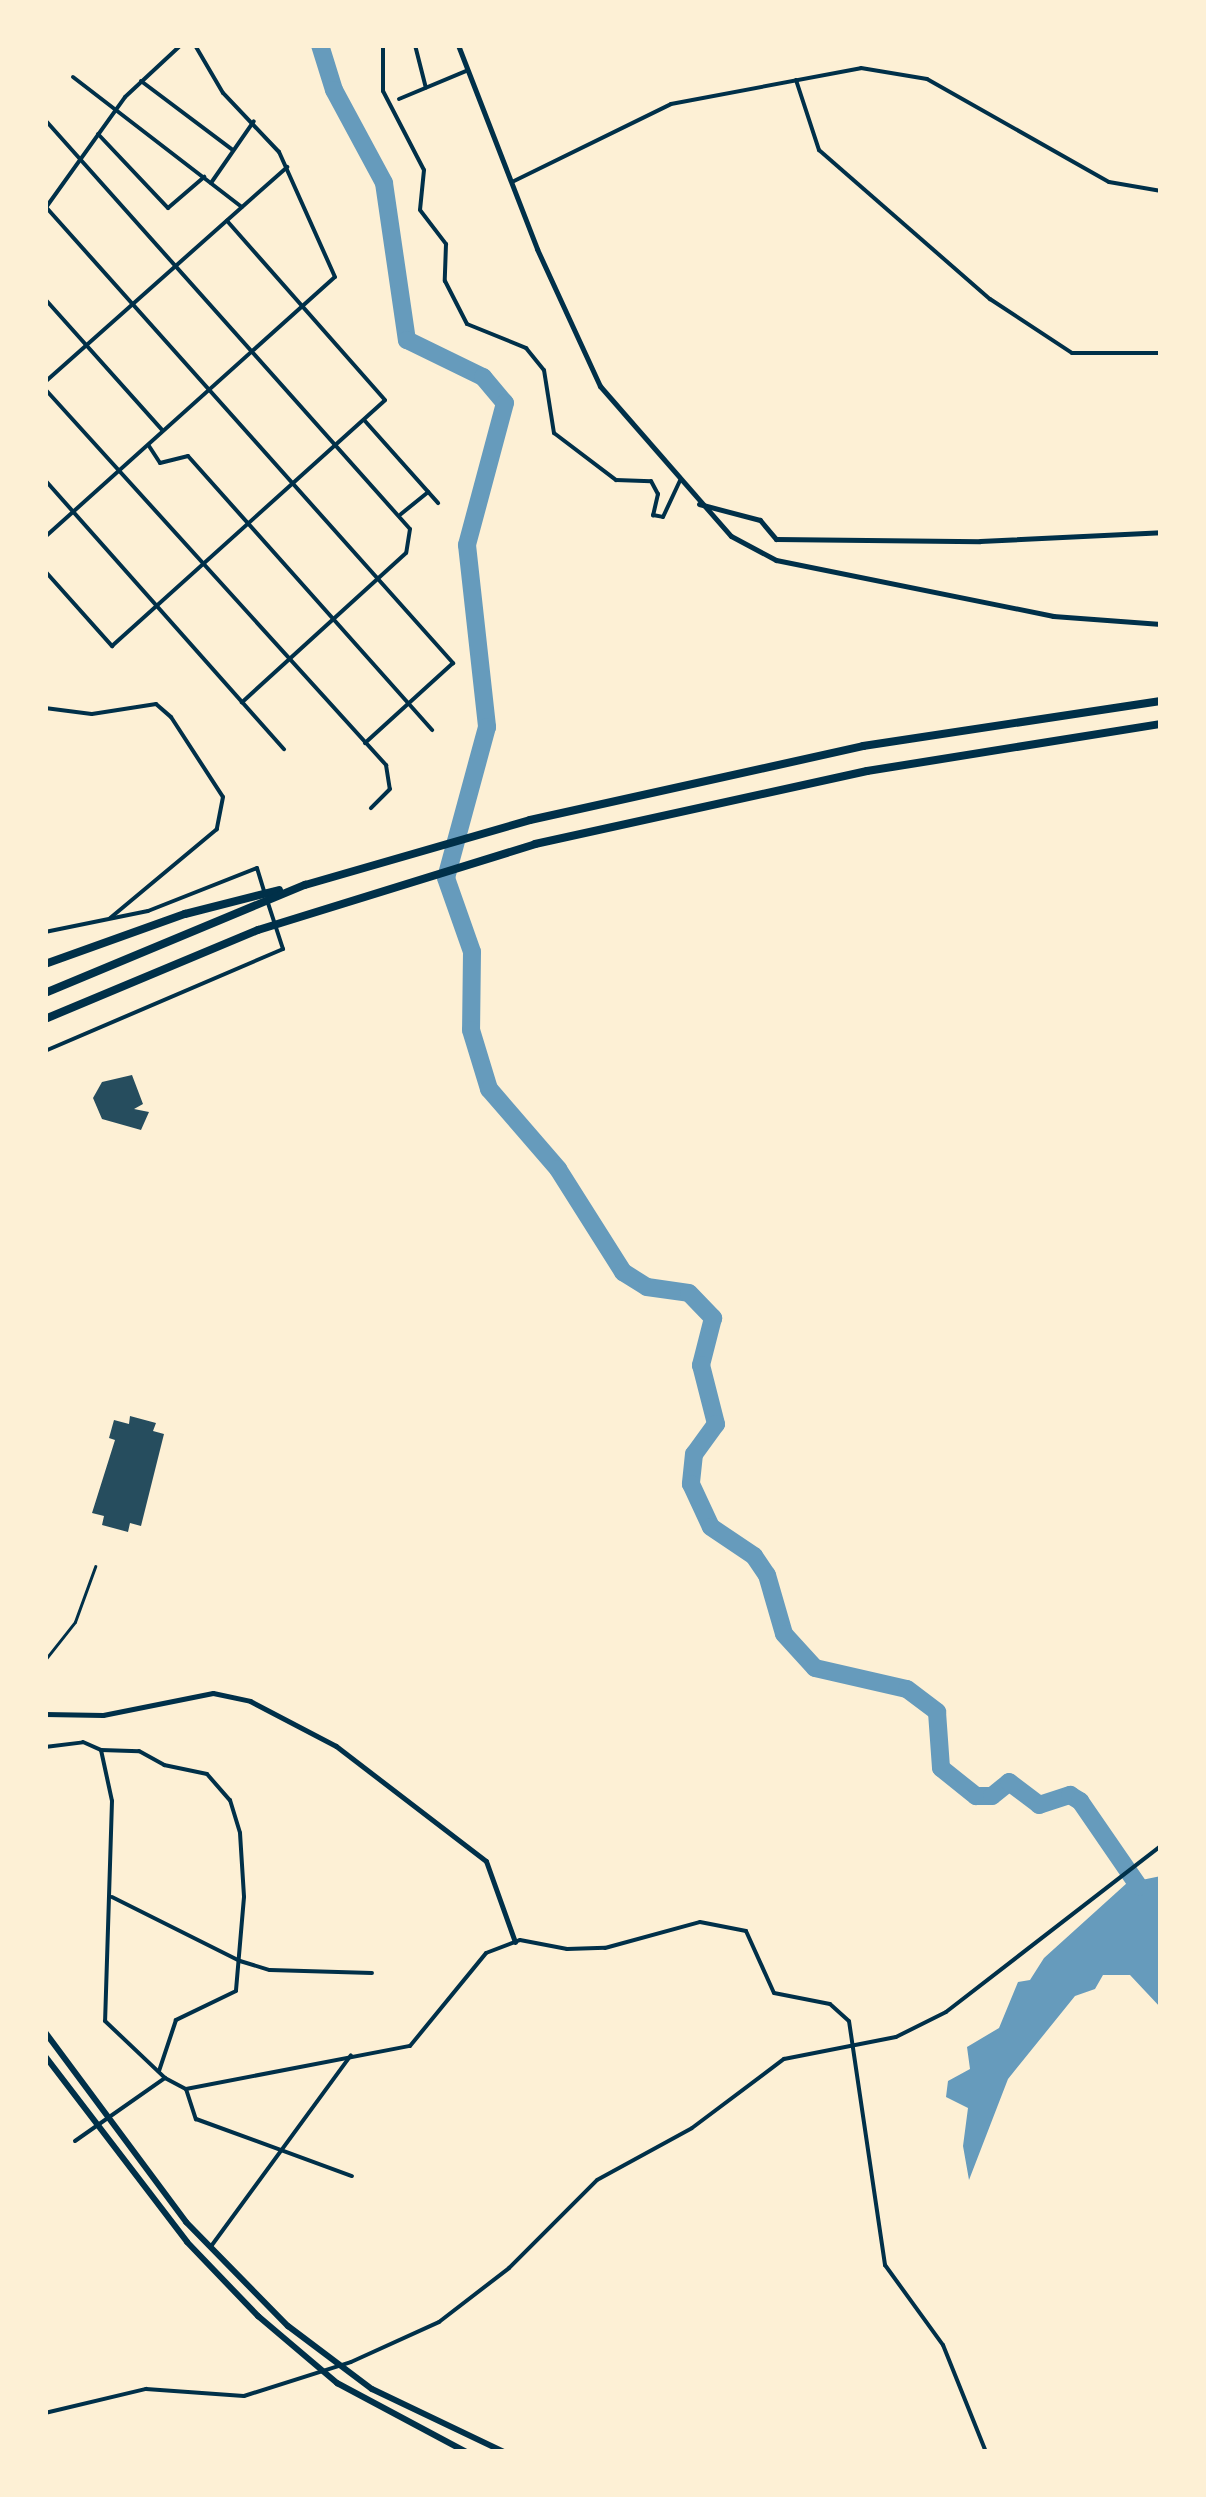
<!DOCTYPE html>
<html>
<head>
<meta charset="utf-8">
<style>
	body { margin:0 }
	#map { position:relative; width:1206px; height:2497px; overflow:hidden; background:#fdf0d5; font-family:"Roboto Serif",serif }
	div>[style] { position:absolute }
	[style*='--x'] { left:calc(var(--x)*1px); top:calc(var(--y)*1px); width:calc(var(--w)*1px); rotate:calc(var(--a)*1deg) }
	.water>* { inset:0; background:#669bbc }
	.river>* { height:18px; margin:-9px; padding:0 9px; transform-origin:9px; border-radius:9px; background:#669bbc }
	.building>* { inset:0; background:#264d5e }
	.pedestrian>* { height:2.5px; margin:-1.25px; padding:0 1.25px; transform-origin:1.25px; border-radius:1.25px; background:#003049 }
	.minor>* { height:4px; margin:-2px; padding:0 2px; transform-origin:2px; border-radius:2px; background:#003049 }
	.tertiary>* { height:5px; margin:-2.5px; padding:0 2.5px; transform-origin:2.5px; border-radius:2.5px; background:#003049 }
	.secondary>* { height:6px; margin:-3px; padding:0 3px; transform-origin:3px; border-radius:3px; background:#003049 }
	.motorway>* { height:8px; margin:-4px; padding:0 4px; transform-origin:4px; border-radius:4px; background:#003049 }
	span { translate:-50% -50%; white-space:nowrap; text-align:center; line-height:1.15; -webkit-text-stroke:8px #fdf0d5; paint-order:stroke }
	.frame { position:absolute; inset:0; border:48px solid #fdf0d5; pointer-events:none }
</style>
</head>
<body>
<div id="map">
	<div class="water">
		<i style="clip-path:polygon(1161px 1876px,1161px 2008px,1130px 1975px,1103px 1975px,1095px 1989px,1075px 1996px,1008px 2079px,969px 2180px,963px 2146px,968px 2108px,946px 2097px,948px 2081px,970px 2069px,967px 2047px,999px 2028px,1018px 1982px,1030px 1980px,1044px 1958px,1127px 1883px)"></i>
	</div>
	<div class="river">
		<i style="--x:320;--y:45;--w:47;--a:72.7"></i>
		<i style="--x:334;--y:90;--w:106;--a:61.7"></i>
		<i style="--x:384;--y:183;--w:159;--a:81.7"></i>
		<i style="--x:407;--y:340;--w:85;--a:26"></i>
		<i style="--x:483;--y:377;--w:34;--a:50"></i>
		<i style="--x:505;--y:403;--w:147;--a:105"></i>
		<i style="--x:467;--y:545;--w:183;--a:83.7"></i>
		<i style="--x:487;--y:727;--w:156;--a:105.2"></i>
		<i style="--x:446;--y:878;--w:78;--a:70.6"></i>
		<i style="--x:472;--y:952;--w:78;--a:90.7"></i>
		<i style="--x:471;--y:1030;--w:62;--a:73"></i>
		<i style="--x:489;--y:1089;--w:106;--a:49.2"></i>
		<i style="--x:558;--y:1169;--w:122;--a:57.7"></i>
		<i style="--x:623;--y:1272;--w:28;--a:32"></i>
		<i style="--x:647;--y:1287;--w:42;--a:8.1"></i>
		<i style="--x:689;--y:1293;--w:35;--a:46"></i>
		<i style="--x:713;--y:1318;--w:49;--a:104.3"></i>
		<i style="--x:701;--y:1365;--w:61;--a:75.7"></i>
		<i style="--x:716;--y:1424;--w:37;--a:126"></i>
		<i style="--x:694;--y:1454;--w:30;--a:96"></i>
		<i style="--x:691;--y:1484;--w:47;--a:65.1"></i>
		<i style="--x:711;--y:1527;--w:52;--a:34"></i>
		<i style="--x:754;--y:1556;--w:23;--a:56"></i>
		<i style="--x:767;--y:1575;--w:61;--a:73.9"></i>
		<i style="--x:784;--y:1634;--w:46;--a:47.6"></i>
		<i style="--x:815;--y:1668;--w:94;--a:12.9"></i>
		<i style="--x:907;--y:1689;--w:38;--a:37"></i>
		<i style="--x:937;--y:1712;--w:56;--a:85.9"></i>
		<i style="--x:941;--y:1768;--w:45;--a:38.7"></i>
		<i style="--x:976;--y:1796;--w:16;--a:0"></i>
		<i style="--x:992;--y:1796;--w:22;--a:-39"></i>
		<i style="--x:1009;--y:1782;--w:38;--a:37"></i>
		<i style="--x:1039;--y:1805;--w:33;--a:-18"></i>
		<i style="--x:1070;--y:1795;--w:12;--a:31"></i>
		<i style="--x:1080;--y:1801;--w:104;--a:55.5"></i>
	</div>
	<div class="building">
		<i style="clip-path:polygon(132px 1075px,143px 1104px,134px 1109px,149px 1112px,141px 1130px,102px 1119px,93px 1098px,102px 1082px)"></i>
		<i style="clip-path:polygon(130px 1416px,156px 1423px,153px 1431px,164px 1434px,141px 1526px,130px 1523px,128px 1532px,102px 1525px,104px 1516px,92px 1513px,115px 1440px,109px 1438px,114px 1420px,129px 1424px)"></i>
	</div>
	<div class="pedestrian">
		<i style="--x:45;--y:1660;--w:48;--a:-51.7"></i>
		<i style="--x:75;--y:1622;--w:59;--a:-70"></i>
	</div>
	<div class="minor">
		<i style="--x:383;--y:45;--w:46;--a:90"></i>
		<i style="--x:383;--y:91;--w:89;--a:62.6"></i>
		<i style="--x:424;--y:170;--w:40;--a:95.7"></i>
		<i style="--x:420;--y:210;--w:43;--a:52.6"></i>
		<i style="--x:446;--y:244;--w:37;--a:92"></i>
		<i style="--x:445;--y:281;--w:48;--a:62.9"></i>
		<i style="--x:467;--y:324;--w:64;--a:22.1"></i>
		<i style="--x:526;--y:348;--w:28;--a:51"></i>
		<i style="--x:544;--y:370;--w:64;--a:81"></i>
		<i style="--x:554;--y:433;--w:78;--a:37.2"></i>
		<i style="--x:616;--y:480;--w:35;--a:2"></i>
		<i style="--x:651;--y:481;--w:15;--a:62"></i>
		<i style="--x:658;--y:494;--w:22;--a:103"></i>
		<i style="--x:653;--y:515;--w:10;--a:11"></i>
		<i style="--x:663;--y:517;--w:40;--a:-65"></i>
		<i style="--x:415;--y:45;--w:44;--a:75.7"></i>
		<i style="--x:73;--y:77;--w:213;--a:37.6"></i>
		<i style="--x:796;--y:80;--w:74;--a:71.8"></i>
		<i style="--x:819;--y:150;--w:227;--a:41.1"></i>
		<i style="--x:990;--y:299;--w:98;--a:33.4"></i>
		<i style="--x:1072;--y:353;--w:89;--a:0"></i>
		<i style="--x:141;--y:81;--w:115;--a:36.9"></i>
		<i style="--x:399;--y:99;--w:73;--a:-22.7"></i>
		<i style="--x:47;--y:122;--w:545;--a:48.27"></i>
		<i style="--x:410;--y:529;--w:24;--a:99"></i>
		<i style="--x:406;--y:553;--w:222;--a:137.7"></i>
		<i style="--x:98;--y:134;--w:102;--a:46.6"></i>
		<i style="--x:168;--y:208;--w:48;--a:-40.7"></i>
		<i style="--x:512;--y:182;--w:177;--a:-26.1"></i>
		<i style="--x:671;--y:104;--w:193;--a:-10.7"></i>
		<i style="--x:861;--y:68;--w:67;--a:9.5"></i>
		<i style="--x:927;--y:79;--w:209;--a:29.5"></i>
		<i style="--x:1109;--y:182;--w:53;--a:9.8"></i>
		<i style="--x:211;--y:183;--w:75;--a:-55.3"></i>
		<i style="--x:45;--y:206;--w:613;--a:48.24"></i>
		<i style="--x:453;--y:663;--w:119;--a:137.7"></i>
		<i style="--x:47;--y:206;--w:134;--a:-54.4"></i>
		<i style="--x:125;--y:97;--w:76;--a:-42.9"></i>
		<i style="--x:45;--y:299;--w:176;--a:48.2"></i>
		<i style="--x:45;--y:382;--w:324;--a:-41.6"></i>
		<i style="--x:45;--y:389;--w:508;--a:47.79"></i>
		<i style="--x:386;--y:765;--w:24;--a:81"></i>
		<i style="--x:390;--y:789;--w:27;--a:135"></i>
		<i style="--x:365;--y:421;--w:110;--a:48.3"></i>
		<i style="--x:149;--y:446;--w:20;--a:57"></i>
		<i style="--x:160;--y:463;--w:29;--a:-14"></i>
		<i style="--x:188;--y:456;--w:367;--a:48.3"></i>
		<i style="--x:45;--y:480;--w:360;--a:48.4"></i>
		<i style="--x:401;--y:514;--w:35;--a:-39"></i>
		<i style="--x:45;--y:537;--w:389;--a:-41.9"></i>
		<i style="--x:335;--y:277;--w:137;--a:-114.1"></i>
		<i style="--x:279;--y:152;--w:81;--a:-133.5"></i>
		<i style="--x:223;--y:93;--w:56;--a:-120.3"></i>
		<i style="--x:45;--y:571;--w:101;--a:48.2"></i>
		<i style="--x:112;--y:646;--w:367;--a:-42"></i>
		<i style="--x:385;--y:400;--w:239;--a:-131.4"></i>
		<i style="--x:45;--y:708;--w:47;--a:7.3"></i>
		<i style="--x:92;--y:714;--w:65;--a:-8.9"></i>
		<i style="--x:156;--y:704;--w:20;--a:41"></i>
		<i style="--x:171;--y:717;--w:95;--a:57"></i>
		<i style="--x:223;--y:797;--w:33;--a:101"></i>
		<i style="--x:217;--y:829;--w:139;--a:140.2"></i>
		<i style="--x:45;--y:932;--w:105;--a:-11.5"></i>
		<i style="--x:148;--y:911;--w:117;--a:-21.5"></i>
		<i style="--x:257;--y:868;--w:27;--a:73"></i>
		<i style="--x:45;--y:1051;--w:259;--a:-23.2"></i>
		<i style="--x:283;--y:949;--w:48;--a:-108.1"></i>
		<i style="--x:45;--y:1747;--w:38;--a:-7"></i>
		<i style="--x:83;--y:1742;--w:20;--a:24"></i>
		<i style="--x:101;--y:1750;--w:38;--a:2"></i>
		<i style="--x:139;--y:1751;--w:29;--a:29"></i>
		<i style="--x:164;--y:1765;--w:44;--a:11.8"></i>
		<i style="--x:207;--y:1774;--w:35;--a:49"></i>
		<i style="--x:230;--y:1800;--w:34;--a:73"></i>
		<i style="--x:240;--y:1833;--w:64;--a:86.4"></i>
		<i style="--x:244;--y:1897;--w:94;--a:94.9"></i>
		<i style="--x:236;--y:1991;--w:67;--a:154.2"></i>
		<i style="--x:176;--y:2020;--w:54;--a:108.4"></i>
		<i style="--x:101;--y:1750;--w:52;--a:77.8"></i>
		<i style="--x:112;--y:1801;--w:220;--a:91.8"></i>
		<i style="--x:105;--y:2021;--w:83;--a:43.5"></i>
		<i style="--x:165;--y:2078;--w:24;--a:28"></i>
		<i style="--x:186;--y:2089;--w:228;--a:-10.9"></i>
		<i style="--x:410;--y:2046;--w:120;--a:-50.7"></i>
		<i style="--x:486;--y:1953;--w:36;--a:-21"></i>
		<i style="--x:520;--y:1940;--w:48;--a:10.8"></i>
		<i style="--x:567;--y:1949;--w:38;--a:-2"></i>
		<i style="--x:605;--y:1948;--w:98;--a:-15.3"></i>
		<i style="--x:700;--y:1922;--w:47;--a:11.1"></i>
		<i style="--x:746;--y:1931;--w:68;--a:65.7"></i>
		<i style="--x:774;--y:1993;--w:57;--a:11.1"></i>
		<i style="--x:830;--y:2004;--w:25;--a:42"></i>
		<i style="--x:849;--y:2021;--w:247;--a:81.6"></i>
		<i style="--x:885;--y:2265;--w:99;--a:54.1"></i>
		<i style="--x:943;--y:2345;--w:115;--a:68.1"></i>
		<i style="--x:112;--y:1897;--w:143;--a:26.6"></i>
		<i style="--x:240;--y:1961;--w:31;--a:17"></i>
		<i style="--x:270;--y:1970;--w:102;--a:1.7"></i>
		<i style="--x:186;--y:2089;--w:32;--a:72"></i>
		<i style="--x:196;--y:2119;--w:166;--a:20.1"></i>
		<i style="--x:75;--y:2141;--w:110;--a:-35"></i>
		<i style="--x:212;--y:2245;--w:235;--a:-53.8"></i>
		<i style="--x:45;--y:2413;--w:104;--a:-13.4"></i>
		<i style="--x:146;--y:2389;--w:98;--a:4.1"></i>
		<i style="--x:244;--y:2396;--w:112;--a:-17.6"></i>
		<i style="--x:351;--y:2362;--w:97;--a:-24.4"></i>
		<i style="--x:439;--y:2322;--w:88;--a:-37.6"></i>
		<i style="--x:509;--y:2268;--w:124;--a:-45"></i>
		<i style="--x:597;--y:2180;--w:108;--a:-28.7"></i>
		<i style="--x:692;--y:2128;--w:115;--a:-36.9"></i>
		<i style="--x:784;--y:2059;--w:114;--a:-11.1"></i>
		<i style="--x:896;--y:2037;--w:56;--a:-26.6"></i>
		<i style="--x:946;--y:2012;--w:272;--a:-37.7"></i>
	</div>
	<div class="tertiary">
		<i style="--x:458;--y:45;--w:219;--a:68.8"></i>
		<i style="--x:537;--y:249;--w:151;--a:65.3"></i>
		<i style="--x:600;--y:386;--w:199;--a:48.9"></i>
		<i style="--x:731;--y:536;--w:51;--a:28.1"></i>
		<i style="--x:776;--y:560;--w:283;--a:11.4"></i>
		<i style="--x:1053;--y:616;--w:108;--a:4.2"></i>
		<i style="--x:699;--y:504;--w:63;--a:14.7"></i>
		<i style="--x:760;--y:520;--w:25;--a:50"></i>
		<i style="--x:776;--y:539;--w:204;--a:0.6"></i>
		<i style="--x:980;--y:541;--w:181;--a:-2.8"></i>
		<i style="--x:45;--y:1714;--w:58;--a:1"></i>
		<i style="--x:103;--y:1715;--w:112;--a:-11.3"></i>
		<i style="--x:213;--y:1693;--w:38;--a:12"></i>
		<i style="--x:250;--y:1701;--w:97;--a:27.6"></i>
		<i style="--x:336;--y:1746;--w:189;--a:37.5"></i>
		<i style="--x:486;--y:1861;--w:86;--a:70.3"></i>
	</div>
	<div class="secondary">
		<i style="--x:45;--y:2032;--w:237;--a:53.4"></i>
		<i style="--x:186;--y:2222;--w:146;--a:45.6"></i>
		<i style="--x:288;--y:2326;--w:105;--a:36.9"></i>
		<i style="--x:372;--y:2389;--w:146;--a:25.5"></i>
		<i style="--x:45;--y:2056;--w:234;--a:52.6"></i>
		<i style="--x:187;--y:2242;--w:103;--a:46.2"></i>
		<i style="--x:258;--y:2316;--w:104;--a:40.3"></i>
		<i style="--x:337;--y:2383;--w:146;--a:28.1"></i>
	</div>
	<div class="motorway">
		<i style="--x:45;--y:964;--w:149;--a:-19.7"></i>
		<i style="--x:185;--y:914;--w:97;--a:-14.3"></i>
		<i style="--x:45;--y:993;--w:282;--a:-22.6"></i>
		<i style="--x:305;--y:885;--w:234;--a:-16.1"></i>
		<i style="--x:530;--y:820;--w:341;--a:-12.5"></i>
		<i style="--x:863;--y:746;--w:301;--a:-8.6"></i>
		<i style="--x:45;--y:1019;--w:231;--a:-22.7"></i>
		<i style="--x:258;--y:930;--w:290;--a:-17.2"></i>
		<i style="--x:535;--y:844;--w:340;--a:-12.4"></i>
		<i style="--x:867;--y:771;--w:298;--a:-9.1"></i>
	</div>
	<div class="frame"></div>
</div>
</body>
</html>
